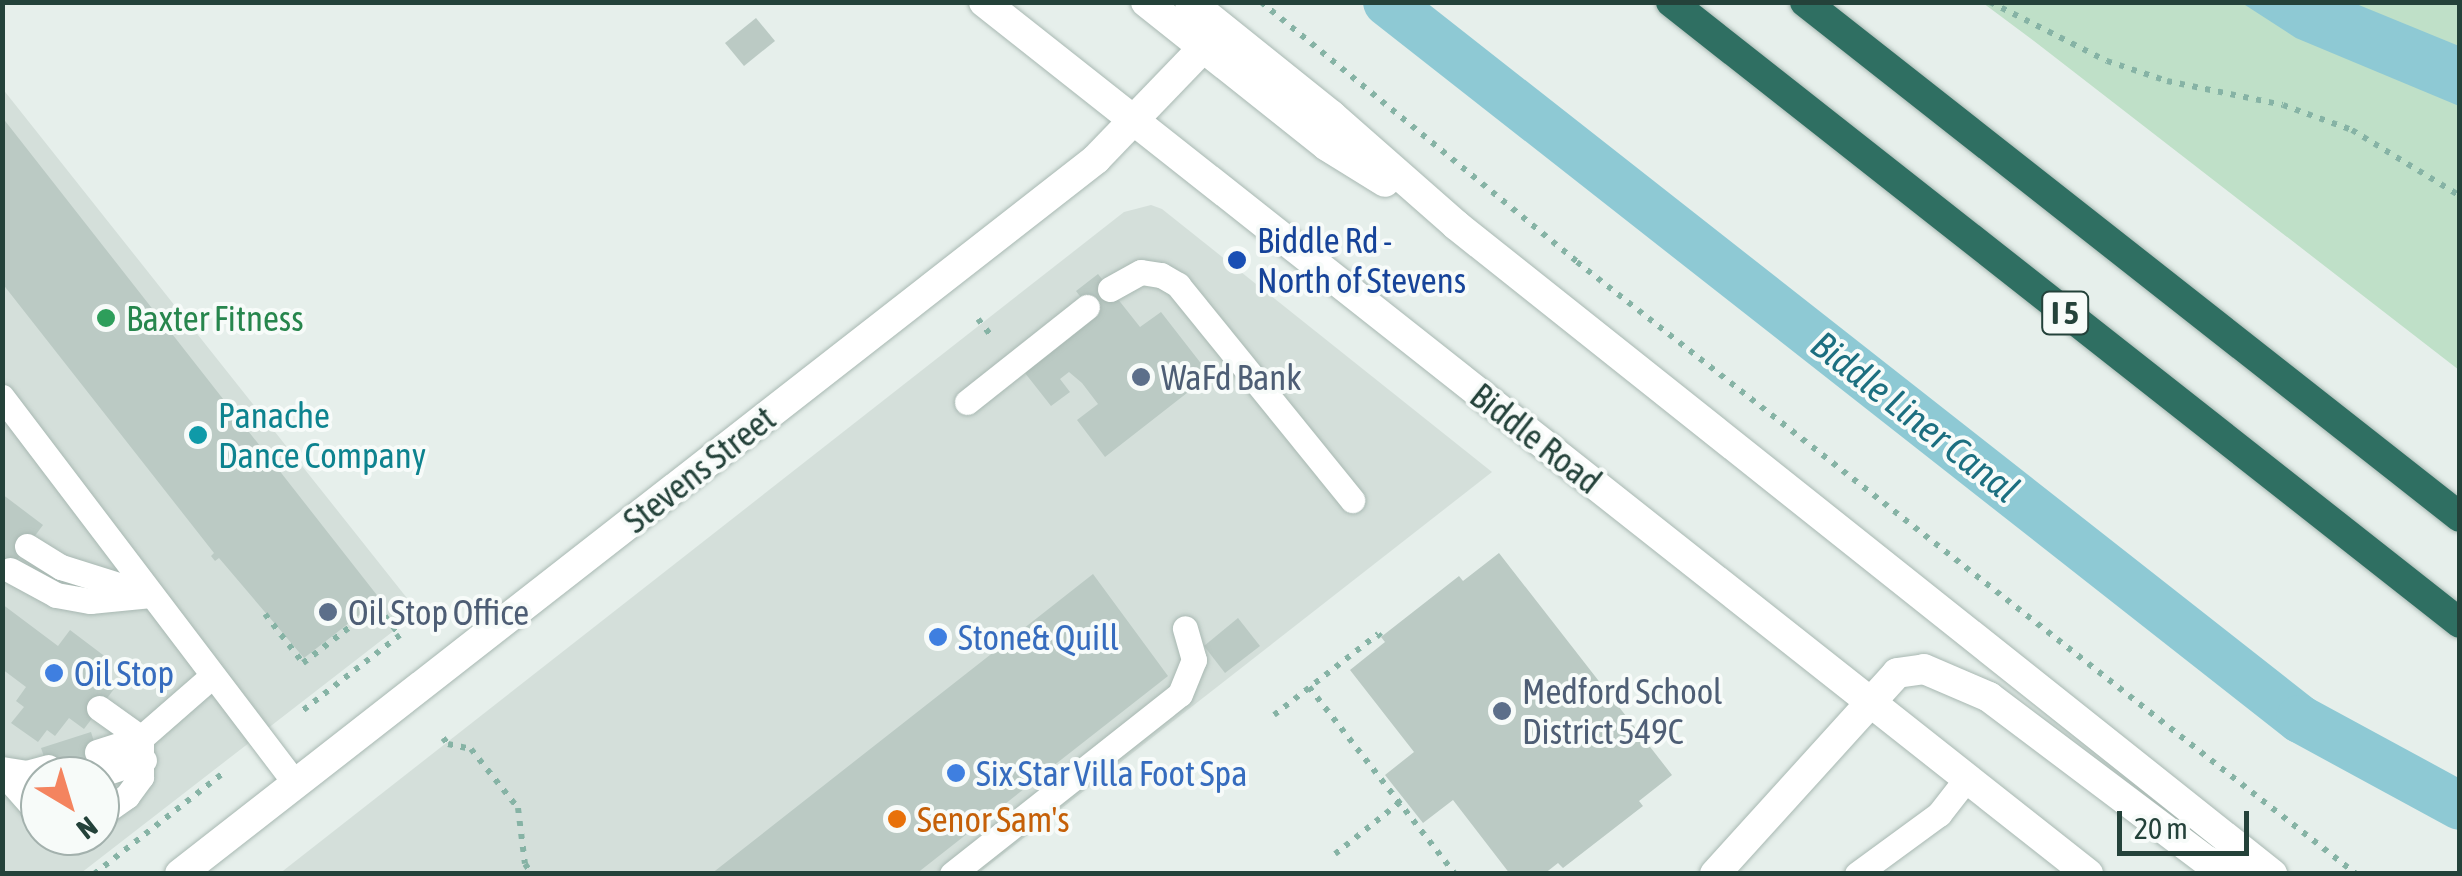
<!DOCTYPE html>
<html>
<head>
<meta charset="utf-8">
<style>
	body { margin:0 }
	#map { position:relative; width:2462px; height:876px; overflow:hidden; background:#e6efeb; font-family:"Asap Condensed",sans-serif }
	div>[style] { position:absolute }
	[style*='--x'] { left:calc(var(--x)*1px); top:calc(var(--y)*1px); width:calc(var(--w)*1px); rotate:calc(var(--a)*1deg) }
	.built>* { inset:0; background:#d4dfda }
	.green>* { inset:0; background:#bfe0c8 }
	.water>* { inset:0; background:#8ec9d4 }
	.canal>* { height:48px; margin:-24px; padding:0 24px; transform-origin:24px; border-radius:24px; background:#8ec9d4 }
	.building>* { inset:0; background:#bbcac4 }
	.path>* { height:6px; margin-top:-3px; transform-origin:0; background:repeating-linear-gradient(90deg,#86b3a5 0 5px,transparent 0 13px) }
	.roads { filter:drop-shadow(0 0 2px #a8b8b2) drop-shadow(0 0 2px #a8b8b2) }
	.service>* { height:25px; margin:-12.5px; padding:0 12.5px; transform-origin:12.5px; border-radius:12.5px; background:#fff }
	.minor>* { height:30px; margin:-15px; padding:0 15px; transform-origin:15px; border-radius:15px; background:#fff }
	.tertiary>* { height:30px; margin:-15px; padding:0 15px; transform-origin:15px; border-radius:15px; background:#fff }
	.secondary>* { height:30px; margin:-15px; padding:0 15px; transform-origin:15px; border-radius:15px; background:#fff }
	.motorway>* { height:30px; margin:-15px; padding:0 15px; transform-origin:15px; border-radius:15px; background:#2f6f62 }
	.dots>* { width:28px; height:28px; translate:-50% -50%; box-sizing:border-box; border:5px solid #f7fbf9; border-radius:50% }
	span { translate:-50% -50%; white-space:nowrap; text-align:center; line-height:1.15; -webkit-text-stroke:8px #f7fbf9; paint-order:stroke }
	.shield-label span { padding:2px 8px; background:#f7fbf9; border:2px solid; border-radius:8px; -webkit-text-stroke-width:0 }
	.shield-label { font-size:32px; color:#24423a; font-weight:700 }
	.transit-label { font-size:35px; color:#164399 }
	.left { translate:0 -50%; text-align:left }
	.leisure-label { font-size:35px; color:#27864d }
	.service-label { font-size:35px; color:#4e5e75 }
	.culture-label { font-size:35px; color:#0d838f }
	.street-label { font-size:35px; color:#24423a }
	.shop-label { font-size:35px; color:#366cbe }
	.food-label { font-size:35px; color:#c56008 }
	.water-label { font-size:38px; color:#1c6f80; font-style:italic }
	.frame { position:absolute; inset:0; border:5px solid #24423a; pointer-events:none }
	.north { position:absolute; left:20px; top:756px; width:100px; height:100px; box-sizing:border-box; background:#f7fbf9; border:2px solid #a3b1ad; border-radius:50%; rotate:142deg; font-size:28px; font-weight:700; line-height:40px; text-align:center; color:#24423a }
	.north::after { content:''; display:block; margin:auto; width:35px; height:45px; background:#f4845f; clip-path:polygon(50% 0,100% 100%,50% 72%,0 100%) }
	.scale { position:absolute; left:2117px; top:811px; width:132px; height:45px; box-sizing:border-box; border:5px solid #24423a; border-top:0; padding-left:12px; font-size:30px; line-height:35px; white-space:nowrap; color:#24423a; -webkit-text-stroke:8px #f7fbf9; paint-order:stroke }
</style>
</head>
<body>
<div id="map">
	<div class="built">
		<i style="clip-path:polygon(evenodd,2px 88px,418px 612px,81px 873px,3px 873px,2px 88px,40px 776px,100px 776px,100px 836px,40px 836px,40px 776px)"></i>
		<i style="clip-path:polygon(1151px 205px,1162px 209px,1492px 472px,979px 873px,279px 874px,1124px 212px)"></i>
	</div>
	<div class="green">
		<i style="clip-path:polygon(1983px 3px,2459px 3px,2459px 370px,2034px 41px)"></i>
	</div>
	<div class="water">
		<i style="clip-path:polygon(2242px 3px,2354px 3px,2459px 46px,2459px 106px,2296px 38px)"></i>
	</div>
	<div class="canal">
		<i style="--x:1387;--y:2;--w:1161;--a:38.14"></i>
		<i style="--x:2300;--y:719;--w:182;--a:28.5"></i>
	</div>
	<div class="building">
		<i style="clip-path:polygon(756px 18px,775px 41px,744px 66px,725px 43px)"></i>
		<i style="clip-path:polygon(2px 117px,380px 599px,304px 658px,219px 558px,215px 561px,211px 556px,214px 553px,2px 283px)"></i>
		<i style="clip-path:polygon(1098px 274px,1140px 327px,1161px 312px,1210px 375px,1105px 457px,1077px 420px,1098px 404px,1082px 383px,1069px 372px,1060px 379px,1070px 392px,1051px 406px,1025px 373px,1096px 317px,1076px 291px)"></i>
		<i style="clip-path:polygon(2px 494px,43px 525px,2px 580px)"></i>
		<i style="clip-path:polygon(1499px 553px,1672px 775px,1639px 801px,1643px 806px,1563px 868px,1558px 863px,1544px 874px,1510px 874px,1453px 800px,1423px 823px,1385px 775px,1414px 752px,1350px 670px,1385px 642px,1381px 637px,1459px 576px,1463px 581px)"></i>
		<i style="clip-path:polygon(1093px 574px,1168px 676px,1048px 770px,916px 874px,711px 874px)"></i>
		<i style="clip-path:polygon(2px 604px,58px 646px,70px 630px,111px 661px,98px 677px,114px 689px,84px 729px,69px 718px,55px 736px,47px 730px,38px 742px,11px 723px,24px 707px,16px 701px,26px 687px,2px 669px)"></i>
		<i style="clip-path:polygon(1238px 618px,1260px 646px,1225px 673px,1204px 646px)"></i>
		<i style="clip-path:polygon(91px 732px,109px 788px,100px 792px,100px 776px,51px 776px,41px 748px)"></i>
	</div>
	<div class="path">
		<i style="--x:1261;--y:2;--w:409;--a:39.4"></i>
		<i style="--x:1577;--y:262;--w:991;--a:38.15"></i>
		<i style="--x:1990;--y:2;--w:131;--a:26.8"></i>
		<i style="--x:2107;--y:61;--w:63;--a:18.4"></i>
		<i style="--x:2167;--y:81;--w:118;--a:11.7"></i>
		<i style="--x:2283;--y:105;--w:73;--a:19.9"></i>
		<i style="--x:2352;--y:130;--w:127;--a:31.4"></i>
		<i style="--x:978;--y:319;--w:24;--a:52"></i>
		<i style="--x:265;--y:614;--w:62;--a:52.2"></i>
		<i style="--x:303;--y:663;--w:93;--a:-37.6"></i>
		<i style="--x:377;--y:606;--w:37;--a:52"></i>
		<i style="--x:400;--y:635;--w:129;--a:142.2"></i>
		<i style="--x:1309;--y:687;--w:237;--a:52"></i>
		<i style="--x:1274;--y:715;--w:132;--a:-37.9"></i>
		<i style="--x:1378;--y:634;--w:4;--a:45"></i>
		<i style="--x:443;--y:738;--w:8;--a:50"></i>
		<i style="--x:448;--y:744;--w:24;--a:12"></i>
		<i style="--x:471;--y:749;--w:75;--a:51.5"></i>
		<i style="--x:518;--y:808;--w:56;--a:82.9"></i>
		<i style="--x:525;--y:864;--w:12;--a:55"></i>
		<i style="--x:1335;--y:854;--w:88;--a:-38.6"></i>
		<i style="--x:94;--y:874;--w:167;--a:-38"></i>
	</div>
	<div class="roads">
		<div class="service">
			<i style="--x:1110;--y:289;--w:35;--a:-29"></i>
			<i style="--x:1141;--y:272;--w:20;--a:9"></i>
			<i style="--x:1161;--y:275;--w:20;--a:30"></i>
			<i style="--x:1178;--y:285;--w:277;--a:51"></i>
			<i style="--x:2;--y:397;--w:485;--a:52.8"></i>
			<i style="--x:967;--y:402;--w:153;--a:-38.4"></i>
			<i style="--x:27;--y:546;--w:40;--a:32"></i>
			<i style="--x:61;--y:567;--w:84;--a:17.4"></i>
			<i style="--x:10;--y:570;--w:52;--a:28.5"></i>
			<i style="--x:56;--y:595;--w:35;--a:10"></i>
			<i style="--x:90;--y:601;--w:61;--a:-5.6"></i>
			<i style="--x:99;--y:708;--w:52;--a:35.5"></i>
			<i style="--x:97;--y:752;--w:46;--a:-17.7"></i>
			<i style="--x:2;--y:769;--w:24;--a:9"></i>
			<i style="--x:26;--y:773;--w:23;--a:-15"></i>
			<i style="--x:2;--y:772;--w:57;--a:48.5"></i>
			<i style="--x:104;--y:773;--w:42;--a:-18"></i>
			<i style="--x:100;--y:815;--w:33;--a:-35"></i>
			<i style="--x:127;--y:796;--w:24;--a:-54"></i>
			<i style="--x:141;--y:777;--w:39;--a:-90"></i>
			<i style="--x:141;--y:738;--w:93;--a:-41.1"></i>
			<i style="--x:952;--y:874;--w:290;--a:-38.3"></i>
			<i style="--x:1180;--y:694;--w:37;--a:-68"></i>
			<i style="--x:1194;--y:660;--w:33;--a:-106"></i>
			<i style="--x:1857;--y:874;--w:102;--a:-36.2"></i>
			<i style="--x:1939;--y:814;--w:46;--a:-52.1"></i>
		</div>
		<div class="minor">
			<i style="--x:1715;--y:874;--w:271;--a:-47.8"></i>
			<i style="--x:1897;--y:673;--w:27;--a:-8"></i>
			<i style="--x:1924;--y:669;--w:71;--a:23.3"></i>
			<i style="--x:1989;--y:697;--w:273;--a:37"></i>
			<i style="--x:2207;--y:861;--w:35;--a:22"></i>
		</div>
		<div class="tertiary">
			<i style="--x:180;--y:874;--w:1162;--a:-37.97"></i>
			<i style="--x:1096;--y:159;--w:154;--a:-46.1"></i>
		</div>
		<div class="secondary">
			<i style="--x:984;--y:2;--w:1407;--a:38.3"></i>
			<i style="--x:1146;--y:2;--w:231;--a:38.5"></i>
			<i style="--x:1327;--y:146;--w:68;--a:31.8"></i>
			<i style="--x:1190;--y:2;--w:181;--a:38.7"></i>
			<i style="--x:1331;--y:115;--w:167;--a:41.3"></i>
			<i style="--x:1456;--y:225;--w:1043;--a:38.5"></i>
		</div>
		<div class="motorway">
			<i style="--x:1671;--y:2;--w:1004;--a:38.21"></i>
			<i style="--x:1805;--y:2;--w:833;--a:38.18"></i>
		</div>
	</div>
	<div class="dots">
		<i style="left:1237px;top:260px;background:#1a4fb4"></i>
		<i style="left:106px;top:318px;background:#2e9e5b"></i>
		<i style="left:1141px;top:377px;background:#5c6f8a"></i>
		<i style="left:198px;top:435px;background:#0f9aa8"></i>
		<i style="left:328px;top:612px;background:#5c6f8a"></i>
		<i style="left:938px;top:637px;background:#3f7fe0"></i>
		<i style="left:54px;top:673px;background:#3f7fe0"></i>
		<i style="left:1502px;top:711px;background:#5c6f8a"></i>
		<i style="left:956px;top:773px;background:#3f7fe0"></i>
		<i style="left:897px;top:819px;background:#e8710a"></i>
	</div>
	<div class="shield-label">
		<span style="left:2065px;top:313px">I 5</span>
	</div>
	<div class="transit-label">
		<span class="left" style="left:1257px;top:260px">Biddle Rd -<br>North of Stevens</span>
	</div>
	<div class="leisure-label">
		<span class="left" style="left:126px;top:318px">Baxter Fitness</span>
	</div>
	<div class="service-label">
		<span class="left" style="left:1161px;top:377px">WaFd Bank</span>
		<span class="left" style="left:348px;top:612px">Oil Stop Office</span>
		<span class="left" style="left:1522px;top:711px">Medford School<br>District 549C</span>
	</div>
	<div class="culture-label">
		<span class="left" style="left:218px;top:435px">Panache<br>Dance Company</span>
	</div>
	<div class="street-label">
		<span style="left:1536px;top:438px;rotate:38deg">Biddle Road</span>
		<span style="left:699px;top:469px;rotate:-38deg">Stevens Street</span>
	</div>
	<div class="shop-label">
		<span class="left" style="left:958px;top:637px">Stone&amp; Quill</span>
		<span class="left" style="left:74px;top:673px">Oil Stop</span>
		<span class="left" style="left:976px;top:773px">Six Star Villa Foot Spa</span>
	</div>
	<div class="food-label">
		<span class="left" style="left:917px;top:819px">Senor Sam's</span>
	</div>
	<div class="water-label">
		<span style="left:1915px;top:417px;rotate:38deg">Biddle Liner Canal</span>
	</div>
	<div class="frame"></div>
	<div class="north">N</div>
	<div class="scale">20 m</div>
</div>
</body>
</html>
